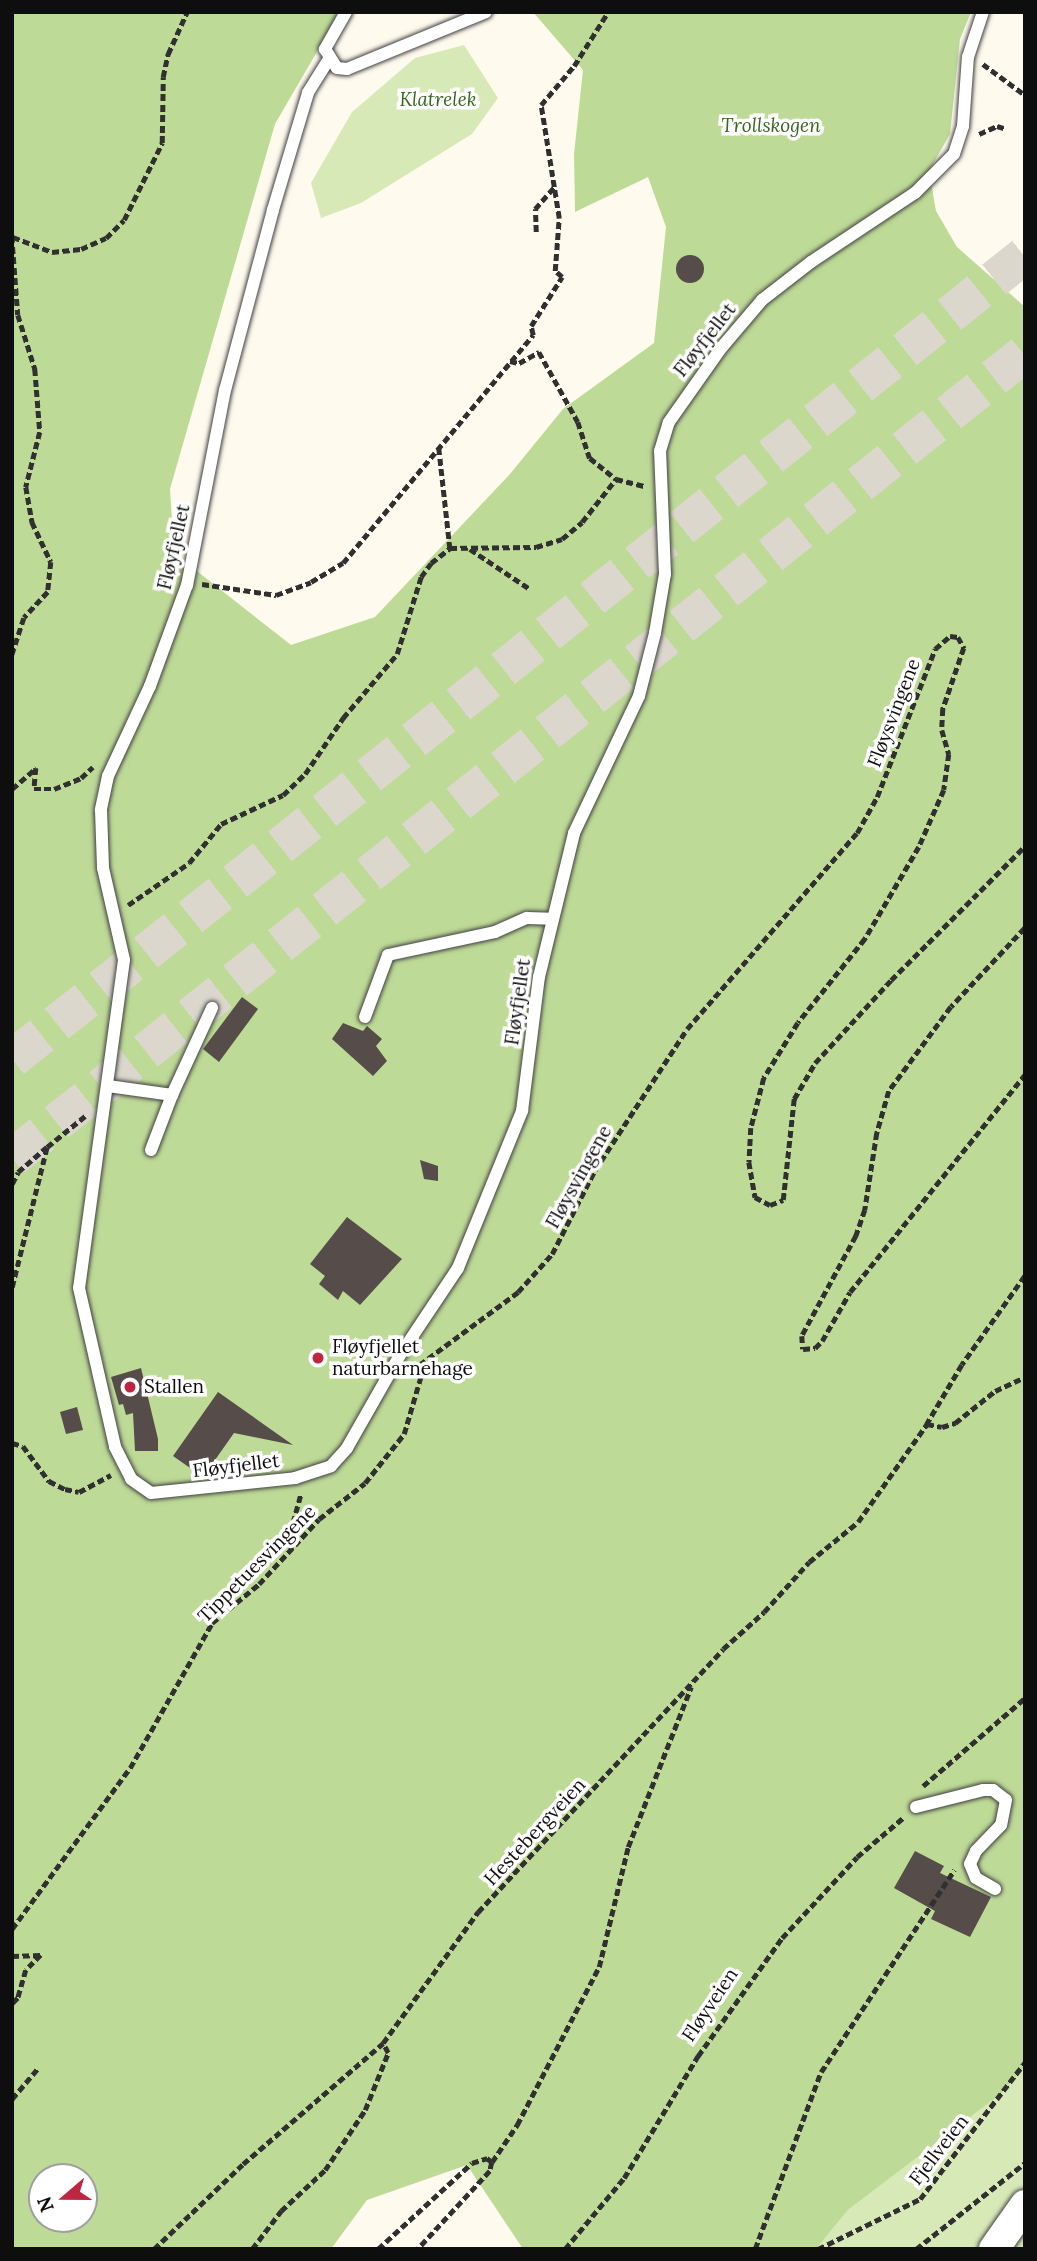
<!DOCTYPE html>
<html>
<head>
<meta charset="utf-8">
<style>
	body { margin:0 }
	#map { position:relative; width:1037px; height:2261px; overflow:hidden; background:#fffaee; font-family:Lora,serif }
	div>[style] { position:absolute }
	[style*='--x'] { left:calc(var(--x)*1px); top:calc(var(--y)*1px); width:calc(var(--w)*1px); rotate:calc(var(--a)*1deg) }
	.green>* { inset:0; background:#d8e9b8 }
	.forest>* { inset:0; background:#beda97 }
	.building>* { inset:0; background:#564d4a }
	.round { border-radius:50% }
	.trunk-tunnel>* { height:38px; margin-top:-19px; transform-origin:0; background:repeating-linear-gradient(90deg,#dbd7cc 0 38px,transparent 0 57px) }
	.path>* { height:4.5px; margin-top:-2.25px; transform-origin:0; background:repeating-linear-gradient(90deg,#303030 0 7px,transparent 0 10.5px) }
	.roads { filter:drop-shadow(0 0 2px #414141) drop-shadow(0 0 2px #414141) }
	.service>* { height:12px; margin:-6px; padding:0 6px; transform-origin:6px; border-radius:6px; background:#fff }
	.tertiary>* { height:30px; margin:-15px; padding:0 15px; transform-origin:15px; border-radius:15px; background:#fff }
	.dots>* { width:19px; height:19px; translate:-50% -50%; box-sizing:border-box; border:4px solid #fff; border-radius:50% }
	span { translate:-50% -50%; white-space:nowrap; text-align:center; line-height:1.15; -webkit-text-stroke:7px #fff; paint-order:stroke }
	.park-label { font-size:19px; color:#36661e; font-style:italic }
	.street-label { font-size:19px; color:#0e0e0e }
	.poi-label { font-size:19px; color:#0e0e0e }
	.left { translate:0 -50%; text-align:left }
	.frame { position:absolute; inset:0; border:14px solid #0e0e0e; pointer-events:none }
	.north { position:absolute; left:28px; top:2163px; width:70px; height:70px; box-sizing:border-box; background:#fff; border:2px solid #9f9f9f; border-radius:50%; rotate:250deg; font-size:19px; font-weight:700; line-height:28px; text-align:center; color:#0e0e0e }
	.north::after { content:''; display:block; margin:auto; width:24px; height:32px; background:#be2540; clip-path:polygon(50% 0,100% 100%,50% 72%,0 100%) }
</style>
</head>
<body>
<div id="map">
	<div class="green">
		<i style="clip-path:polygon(464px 45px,498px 98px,472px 134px,361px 203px,321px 218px,311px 183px,352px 112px,415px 58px)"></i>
		<i style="clip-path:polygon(1025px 2067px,1025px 2249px,816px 2249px,848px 2210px,1002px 2093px)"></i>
	</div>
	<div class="forest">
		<i style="clip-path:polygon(evenodd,12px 12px,340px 12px,275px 124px,170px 489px,174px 553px,291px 645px,375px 617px,510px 474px,563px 409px,654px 343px,666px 227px,648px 177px,575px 212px,574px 154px,583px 70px,533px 12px,971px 12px,960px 39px,950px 134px,929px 171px,936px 211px,957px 247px,1025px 307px,1025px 2067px,1002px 2093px,848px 2210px,816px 2249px,523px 2249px,467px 2165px,367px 2200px,331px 2249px,12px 2249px,12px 12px,42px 2177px,84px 2177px,84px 2219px,42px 2219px,42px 2177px)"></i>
	</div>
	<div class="building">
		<i class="round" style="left:676px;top:255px;width:28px;height:28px"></i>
		<i style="clip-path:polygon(242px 997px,258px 1009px,219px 1062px,203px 1049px)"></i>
		<i style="clip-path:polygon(343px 1023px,363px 1031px,367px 1026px,382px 1039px,376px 1046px,387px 1061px,373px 1076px,332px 1039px)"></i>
		<i style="clip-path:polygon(420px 1160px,438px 1166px,438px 1181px,424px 1179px)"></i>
		<i style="clip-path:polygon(347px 1217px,402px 1259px,360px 1305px,343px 1291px,338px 1300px,319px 1284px,325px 1276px,310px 1264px)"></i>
		<i style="clip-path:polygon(141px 1368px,158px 1439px,158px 1451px,135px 1451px,133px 1413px,126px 1415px,123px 1404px,119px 1405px,111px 1377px)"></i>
		<i style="clip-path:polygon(218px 1392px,293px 1445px,234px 1433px,203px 1477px,173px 1456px)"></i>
		<i style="clip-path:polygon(77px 1407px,83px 1430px,66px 1434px,60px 1412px)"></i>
		<i style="clip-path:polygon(915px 1851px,944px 1866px,940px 1873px,991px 1897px,970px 1937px,931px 1919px,935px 1911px,894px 1888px)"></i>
	</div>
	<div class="trunk-tunnel">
		<i style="--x:12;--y:1059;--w:1293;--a:-38.44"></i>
		<i style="--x:12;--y:1158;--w:1294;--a:-38.47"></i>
	</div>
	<div class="path">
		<i style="--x:983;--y:64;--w:52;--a:36.4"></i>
		<i style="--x:979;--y:134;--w:20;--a:-24"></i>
		<i style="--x:997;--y:126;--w:10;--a:17"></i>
		<i style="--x:536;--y:232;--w:23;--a:-92"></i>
		<i style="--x:535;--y:209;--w:29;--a:-49"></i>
		<i style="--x:12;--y:236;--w:79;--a:85.7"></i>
		<i style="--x:18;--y:315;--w:57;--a:72.5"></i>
		<i style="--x:35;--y:369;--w:63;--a:85.5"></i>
		<i style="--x:40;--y:432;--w:57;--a:104.3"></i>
		<i style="--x:26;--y:487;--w:36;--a:80"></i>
		<i style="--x:32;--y:522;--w:44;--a:64.6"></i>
		<i style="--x:51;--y:562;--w:30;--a:96"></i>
		<i style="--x:48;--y:592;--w:35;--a:133"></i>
		<i style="--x:24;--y:618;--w:39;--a:108"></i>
		<i style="--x:13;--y:237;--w:42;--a:21"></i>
		<i style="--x:52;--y:252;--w:29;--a:-6"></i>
		<i style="--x:81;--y:249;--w:27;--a:-24"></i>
		<i style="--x:106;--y:238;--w:25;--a:-45"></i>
		<i style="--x:124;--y:220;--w:86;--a:-63.7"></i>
		<i style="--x:162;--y:143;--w:66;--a:-89.1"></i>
		<i style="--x:163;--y:77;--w:24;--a:-78"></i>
		<i style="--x:168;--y:54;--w:46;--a:-65.7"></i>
		<i style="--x:510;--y:361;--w:9;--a:13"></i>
		<i style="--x:519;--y:363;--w:23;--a:-29"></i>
		<i style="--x:539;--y:352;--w:80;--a:60.9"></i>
		<i style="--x:578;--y:422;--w:38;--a:72"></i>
		<i style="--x:590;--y:458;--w:33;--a:39"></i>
		<i style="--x:616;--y:479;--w:29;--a:14"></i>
		<i style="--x:439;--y:448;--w:101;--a:83.7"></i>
		<i style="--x:470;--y:549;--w:72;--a:33.7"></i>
		<i style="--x:202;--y:584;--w:75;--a:8.5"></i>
		<i style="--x:276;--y:595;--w:37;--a:-20"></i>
		<i style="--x:311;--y:582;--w:37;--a:-31"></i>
		<i style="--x:343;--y:563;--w:297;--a:-50.2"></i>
		<i style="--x:533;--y:335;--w:9;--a:-103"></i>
		<i style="--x:531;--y:326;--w:58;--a:-57.7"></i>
		<i style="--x:562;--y:277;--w:9;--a:-139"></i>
		<i style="--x:555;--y:271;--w:53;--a:-85.7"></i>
		<i style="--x:559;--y:218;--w:114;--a:-99.1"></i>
		<i style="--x:541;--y:105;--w:51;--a:-49.8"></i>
		<i style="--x:574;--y:66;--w:64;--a:-57.8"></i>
		<i style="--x:12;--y:789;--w:32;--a:-41"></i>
		<i style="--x:36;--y:768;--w:21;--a:95"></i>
		<i style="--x:34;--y:789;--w:20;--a:0"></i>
		<i style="--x:54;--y:789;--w:29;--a:-22"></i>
		<i style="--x:81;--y:778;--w:16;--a:-43"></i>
		<i style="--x:128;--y:905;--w:74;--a:-34.5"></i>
		<i style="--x:189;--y:863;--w:50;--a:-50.6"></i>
		<i style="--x:221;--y:824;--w:68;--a:-25.1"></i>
		<i style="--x:283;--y:795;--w:30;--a:-44"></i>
		<i style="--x:305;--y:774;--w:68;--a:-55.8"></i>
		<i style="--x:343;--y:718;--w:84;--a:-49.8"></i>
		<i style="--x:397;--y:654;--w:81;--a:-72.7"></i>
		<i style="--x:421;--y:577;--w:17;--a:-54"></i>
		<i style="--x:431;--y:563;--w:24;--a:-38"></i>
		<i style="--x:450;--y:548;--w:86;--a:-0.7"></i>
		<i style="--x:536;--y:547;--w:27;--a:-17"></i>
		<i style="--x:562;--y:539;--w:26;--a:-40"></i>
		<i style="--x:582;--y:522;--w:55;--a:-51.7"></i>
		<i style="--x:1025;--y:928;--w:108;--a:133.1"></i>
		<i style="--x:951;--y:1007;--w:104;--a:126.4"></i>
		<i style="--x:889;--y:1091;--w:44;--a:105.9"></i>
		<i style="--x:877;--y:1133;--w:78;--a:98.9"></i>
		<i style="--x:865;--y:1210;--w:28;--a:109"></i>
		<i style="--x:856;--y:1236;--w:114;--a:118.4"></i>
		<i style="--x:802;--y:1336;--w:13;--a:86"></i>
		<i style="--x:803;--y:1349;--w:12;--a:-5"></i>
		<i style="--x:815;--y:1348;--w:10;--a:-45"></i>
		<i style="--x:822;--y:1341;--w:56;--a:-60.3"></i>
		<i style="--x:850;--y:1292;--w:280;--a:-51.2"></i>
		<i style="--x:12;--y:1184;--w:13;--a:-63"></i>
		<i style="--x:18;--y:1172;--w:38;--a:-41"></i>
		<i style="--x:1025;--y:1276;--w:109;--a:125.3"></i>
		<i style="--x:962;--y:1365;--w:69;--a:120.7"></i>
		<i style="--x:927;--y:1424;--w:15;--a:11"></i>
		<i style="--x:942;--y:1427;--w:14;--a:-17"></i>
		<i style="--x:955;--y:1423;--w:51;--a:-38.7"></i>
		<i style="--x:995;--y:1391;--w:33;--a:-25"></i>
		<i style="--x:12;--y:1287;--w:144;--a:-76"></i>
		<i style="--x:47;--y:1147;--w:49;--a:-39.2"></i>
		<i style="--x:411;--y:1371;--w:133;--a:-36.4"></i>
		<i style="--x:518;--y:1292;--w:51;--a:-48.2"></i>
		<i style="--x:552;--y:1254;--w:94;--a:-62.9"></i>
		<i style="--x:595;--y:1170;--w:168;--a:-56.9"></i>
		<i style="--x:687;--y:1029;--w:259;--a:-49.1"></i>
		<i style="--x:857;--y:833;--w:41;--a:-60.9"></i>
		<i style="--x:877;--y:797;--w:159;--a:-68.6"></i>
		<i style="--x:935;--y:649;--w:20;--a:-41"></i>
		<i style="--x:950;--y:636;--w:8;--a:7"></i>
		<i style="--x:958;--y:637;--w:13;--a:61"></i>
		<i style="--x:964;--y:648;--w:65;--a:109"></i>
		<i style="--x:943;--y:709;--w:21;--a:93"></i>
		<i style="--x:942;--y:730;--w:25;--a:74"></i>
		<i style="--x:949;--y:754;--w:36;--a:98"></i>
		<i style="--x:944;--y:790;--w:62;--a:113.7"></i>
		<i style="--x:919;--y:847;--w:107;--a:120.4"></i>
		<i style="--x:865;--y:939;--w:107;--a:128.6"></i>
		<i style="--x:798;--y:1023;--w:65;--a:121.7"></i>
		<i style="--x:764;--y:1078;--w:52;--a:104.6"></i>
		<i style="--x:751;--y:1128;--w:34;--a:93"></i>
		<i style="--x:749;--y:1162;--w:36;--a:80"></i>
		<i style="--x:755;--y:1197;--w:17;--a:28"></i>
		<i style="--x:770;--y:1205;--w:14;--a:-21"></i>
		<i style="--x:783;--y:1200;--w:102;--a:-83.8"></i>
		<i style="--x:794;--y:1099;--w:42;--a:-59.7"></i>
		<i style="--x:815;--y:1063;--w:113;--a:-47.5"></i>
		<i style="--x:891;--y:980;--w:190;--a:-45"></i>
		<i style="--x:12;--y:1443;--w:11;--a:15"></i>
		<i style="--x:23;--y:1446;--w:44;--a:53.4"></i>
		<i style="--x:49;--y:1481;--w:18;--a:27"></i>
		<i style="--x:65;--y:1489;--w:14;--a:12"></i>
		<i style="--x:79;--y:1492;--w:36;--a:-28"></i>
		<i style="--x:291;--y:1549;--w:16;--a:-94"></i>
		<i style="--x:290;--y:1533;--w:41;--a:-74.6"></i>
		<i style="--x:923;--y:1786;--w:135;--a:-40.8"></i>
		<i style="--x:12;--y:1929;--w:200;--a:-53.8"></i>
		<i style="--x:130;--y:1768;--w:167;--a:-60.5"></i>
		<i style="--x:212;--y:1623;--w:61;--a:-39.7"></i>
		<i style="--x:259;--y:1584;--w:88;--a:-47.3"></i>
		<i style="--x:319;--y:1519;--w:58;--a:-38"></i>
		<i style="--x:365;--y:1483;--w:63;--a:-51.5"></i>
		<i style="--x:404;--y:1434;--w:75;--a:-73.7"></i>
		<i style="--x:12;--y:1956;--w:29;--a:-2"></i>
		<i style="--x:41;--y:1955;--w:21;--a:135"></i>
		<i style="--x:26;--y:1970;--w:29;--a:106"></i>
		<i style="--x:18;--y:1998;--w:8;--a:135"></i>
		<i style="--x:12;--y:2099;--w:39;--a:-50"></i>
		<i style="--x:492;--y:2162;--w:45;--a:-56"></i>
		<i style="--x:517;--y:2125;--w:178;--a:-62.6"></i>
		<i style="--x:599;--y:1967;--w:123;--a:-76.4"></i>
		<i style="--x:628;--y:1847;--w:172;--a:-68.5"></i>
		<i style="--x:154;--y:2249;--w:123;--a:-43.7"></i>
		<i style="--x:243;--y:2164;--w:185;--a:-40.8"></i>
		<i style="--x:383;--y:2043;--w:162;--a:-54.1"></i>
		<i style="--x:478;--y:1912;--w:359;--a:-47"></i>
		<i style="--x:723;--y:1649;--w:55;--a:-42.1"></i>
		<i style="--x:764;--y:1612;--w:67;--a:-48"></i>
		<i style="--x:809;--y:1562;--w:63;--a:-39.2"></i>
		<i style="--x:858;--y:1522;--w:120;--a:-54.9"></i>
		<i style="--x:252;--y:2249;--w:48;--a:-52.7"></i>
		<i style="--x:281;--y:2211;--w:60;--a:-43"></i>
		<i style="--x:325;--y:2170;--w:72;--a:-56.3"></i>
		<i style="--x:365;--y:2110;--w:61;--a:-68"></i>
		<i style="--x:388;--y:2053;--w:11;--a:-117"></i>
		<i style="--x:378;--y:2249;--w:127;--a:-42.5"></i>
		<i style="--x:472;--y:2163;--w:16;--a:-18"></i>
		<i style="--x:487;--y:2158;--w:6;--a:39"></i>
		<i style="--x:492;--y:2162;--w:9;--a:103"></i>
		<i style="--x:490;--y:2171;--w:106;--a:132.7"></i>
		<i style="--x:565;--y:2249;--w:92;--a:-50.3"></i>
		<i style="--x:624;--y:2178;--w:143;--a:-58.8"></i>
		<i style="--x:698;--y:2056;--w:145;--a:-54.6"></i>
		<i style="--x:782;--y:1938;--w:110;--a:-47.2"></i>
		<i style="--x:857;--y:1857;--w:62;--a:-40.4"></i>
		<i style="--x:755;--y:2249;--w:189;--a:-69.6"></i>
		<i style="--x:821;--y:2072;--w:242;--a:-56.6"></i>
		<i style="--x:818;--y:2249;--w:114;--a:-26.1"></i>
		<i style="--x:920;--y:2199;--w:173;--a:-52.5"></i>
		<i style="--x:916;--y:2249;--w:139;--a:-38.3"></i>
	</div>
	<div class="roads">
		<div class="service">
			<i style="--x:346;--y:12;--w:43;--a:119.6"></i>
			<i style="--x:325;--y:49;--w:22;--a:58"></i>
			<i style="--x:337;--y:68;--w:10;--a:6"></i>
			<i style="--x:347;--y:69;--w:150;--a:-22.3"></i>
			<i style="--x:329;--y:59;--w:40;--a:122"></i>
			<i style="--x:308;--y:93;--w:122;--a:106.7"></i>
			<i style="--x:273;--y:210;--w:186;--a:104.9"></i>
			<i style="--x:225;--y:390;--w:199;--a:101"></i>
			<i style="--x:187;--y:585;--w:108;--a:110.1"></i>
			<i style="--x:150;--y:686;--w:99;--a:115"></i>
			<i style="--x:108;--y:776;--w:35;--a:102"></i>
			<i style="--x:101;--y:810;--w:58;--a:88"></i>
			<i style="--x:103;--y:868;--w:94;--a:77.1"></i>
			<i style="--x:124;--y:960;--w:331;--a:97.8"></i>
			<i style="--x:79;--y:1288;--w:163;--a:77.2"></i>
			<i style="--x:115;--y:1447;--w:36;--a:63"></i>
			<i style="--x:131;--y:1479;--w:24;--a:35"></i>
			<i style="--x:151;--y:1493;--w:145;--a:-5.9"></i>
			<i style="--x:295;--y:1478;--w:38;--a:-18"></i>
			<i style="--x:331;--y:1466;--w:24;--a:-48"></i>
			<i style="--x:347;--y:1448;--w:107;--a:-60.3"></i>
			<i style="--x:400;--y:1355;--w:105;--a:-56.3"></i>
			<i style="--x:458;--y:1268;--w:170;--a:-67.8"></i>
			<i style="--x:522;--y:1111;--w:135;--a:-82.8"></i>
			<i style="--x:539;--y:977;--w:148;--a:-76.3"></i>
			<i style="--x:574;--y:833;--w:152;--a:-64.6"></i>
			<i style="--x:639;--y:696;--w:65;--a:-75.7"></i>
			<i style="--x:655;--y:633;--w:60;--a:-80.4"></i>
			<i style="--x:665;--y:574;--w:123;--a:-92.3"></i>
			<i style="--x:660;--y:451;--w:30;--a:-73"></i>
			<i style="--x:669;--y:422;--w:92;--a:-54.8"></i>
			<i style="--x:722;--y:347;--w:62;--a:-49.6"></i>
			<i style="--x:762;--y:300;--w:62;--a:-37.8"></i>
			<i style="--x:811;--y:262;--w:125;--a:-33.6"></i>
			<i style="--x:915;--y:193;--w:55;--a:-45"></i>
			<i style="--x:954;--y:154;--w:29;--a:-72"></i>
			<i style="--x:963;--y:126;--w:69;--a:-85.9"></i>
			<i style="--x:968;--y:57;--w:47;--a:-71.6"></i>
			<i style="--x:365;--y:1017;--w:66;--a:-69.6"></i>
			<i style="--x:388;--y:955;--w:109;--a:-12.1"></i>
			<i style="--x:495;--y:932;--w:35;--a:-24"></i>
			<i style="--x:527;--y:918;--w:24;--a:2"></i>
			<i style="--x:108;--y:1086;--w:65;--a:8"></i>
			<i style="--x:172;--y:1095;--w:96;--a:-65.3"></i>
			<i style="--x:151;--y:1150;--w:59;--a:-69.1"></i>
			<i style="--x:916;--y:1807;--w:69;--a:-14.2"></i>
			<i style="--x:983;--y:1790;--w:10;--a:0"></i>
			<i style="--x:993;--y:1790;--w:16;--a:38"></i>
			<i style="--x:1006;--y:1800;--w:25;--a:101"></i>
			<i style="--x:1001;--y:1825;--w:36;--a:134"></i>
			<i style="--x:976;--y:1851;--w:14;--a:115"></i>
			<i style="--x:970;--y:1864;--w:15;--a:67"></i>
			<i style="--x:976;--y:1878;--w:22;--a:30"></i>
		</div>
		<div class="tertiary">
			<i style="--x:994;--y:2249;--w:54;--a:-54.8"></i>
		</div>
	</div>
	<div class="dots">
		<i style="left:318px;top:1358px;background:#be2540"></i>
		<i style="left:130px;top:1387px;background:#be2540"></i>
	</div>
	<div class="park-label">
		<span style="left:438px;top:100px">Klatrelek</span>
		<span style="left:771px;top:126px">Trollskogen</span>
	</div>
	<div class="street-label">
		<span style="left:705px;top:340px;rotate:-52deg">Fløyfjellet</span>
		<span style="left:174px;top:547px;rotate:-77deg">Fløyfjellet</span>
		<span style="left:894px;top:713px;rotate:-69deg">Fløysvingene</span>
		<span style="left:518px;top:1002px;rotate:-82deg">Fløyfjellet</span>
		<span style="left:579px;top:1177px;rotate:-61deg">Fløysvingene</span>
		<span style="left:236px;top:1466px;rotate:-7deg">Fløyfjellet</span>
		<span style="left:257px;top:1564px;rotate:-45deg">Tippetuesvingene</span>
		<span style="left:535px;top:1832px;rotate:-47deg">Hestebergveien</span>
		<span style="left:710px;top:2005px;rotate:-56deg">Fløyveien</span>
		<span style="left:939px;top:2150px;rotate:-52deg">Fjellveien</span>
	</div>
	<div class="poi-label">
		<span class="left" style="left:332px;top:1358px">Fløyfjellet<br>naturbarnehage</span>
		<span class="left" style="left:144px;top:1387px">Stallen</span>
	</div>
	<div class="frame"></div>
	<div class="north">N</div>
</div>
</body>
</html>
